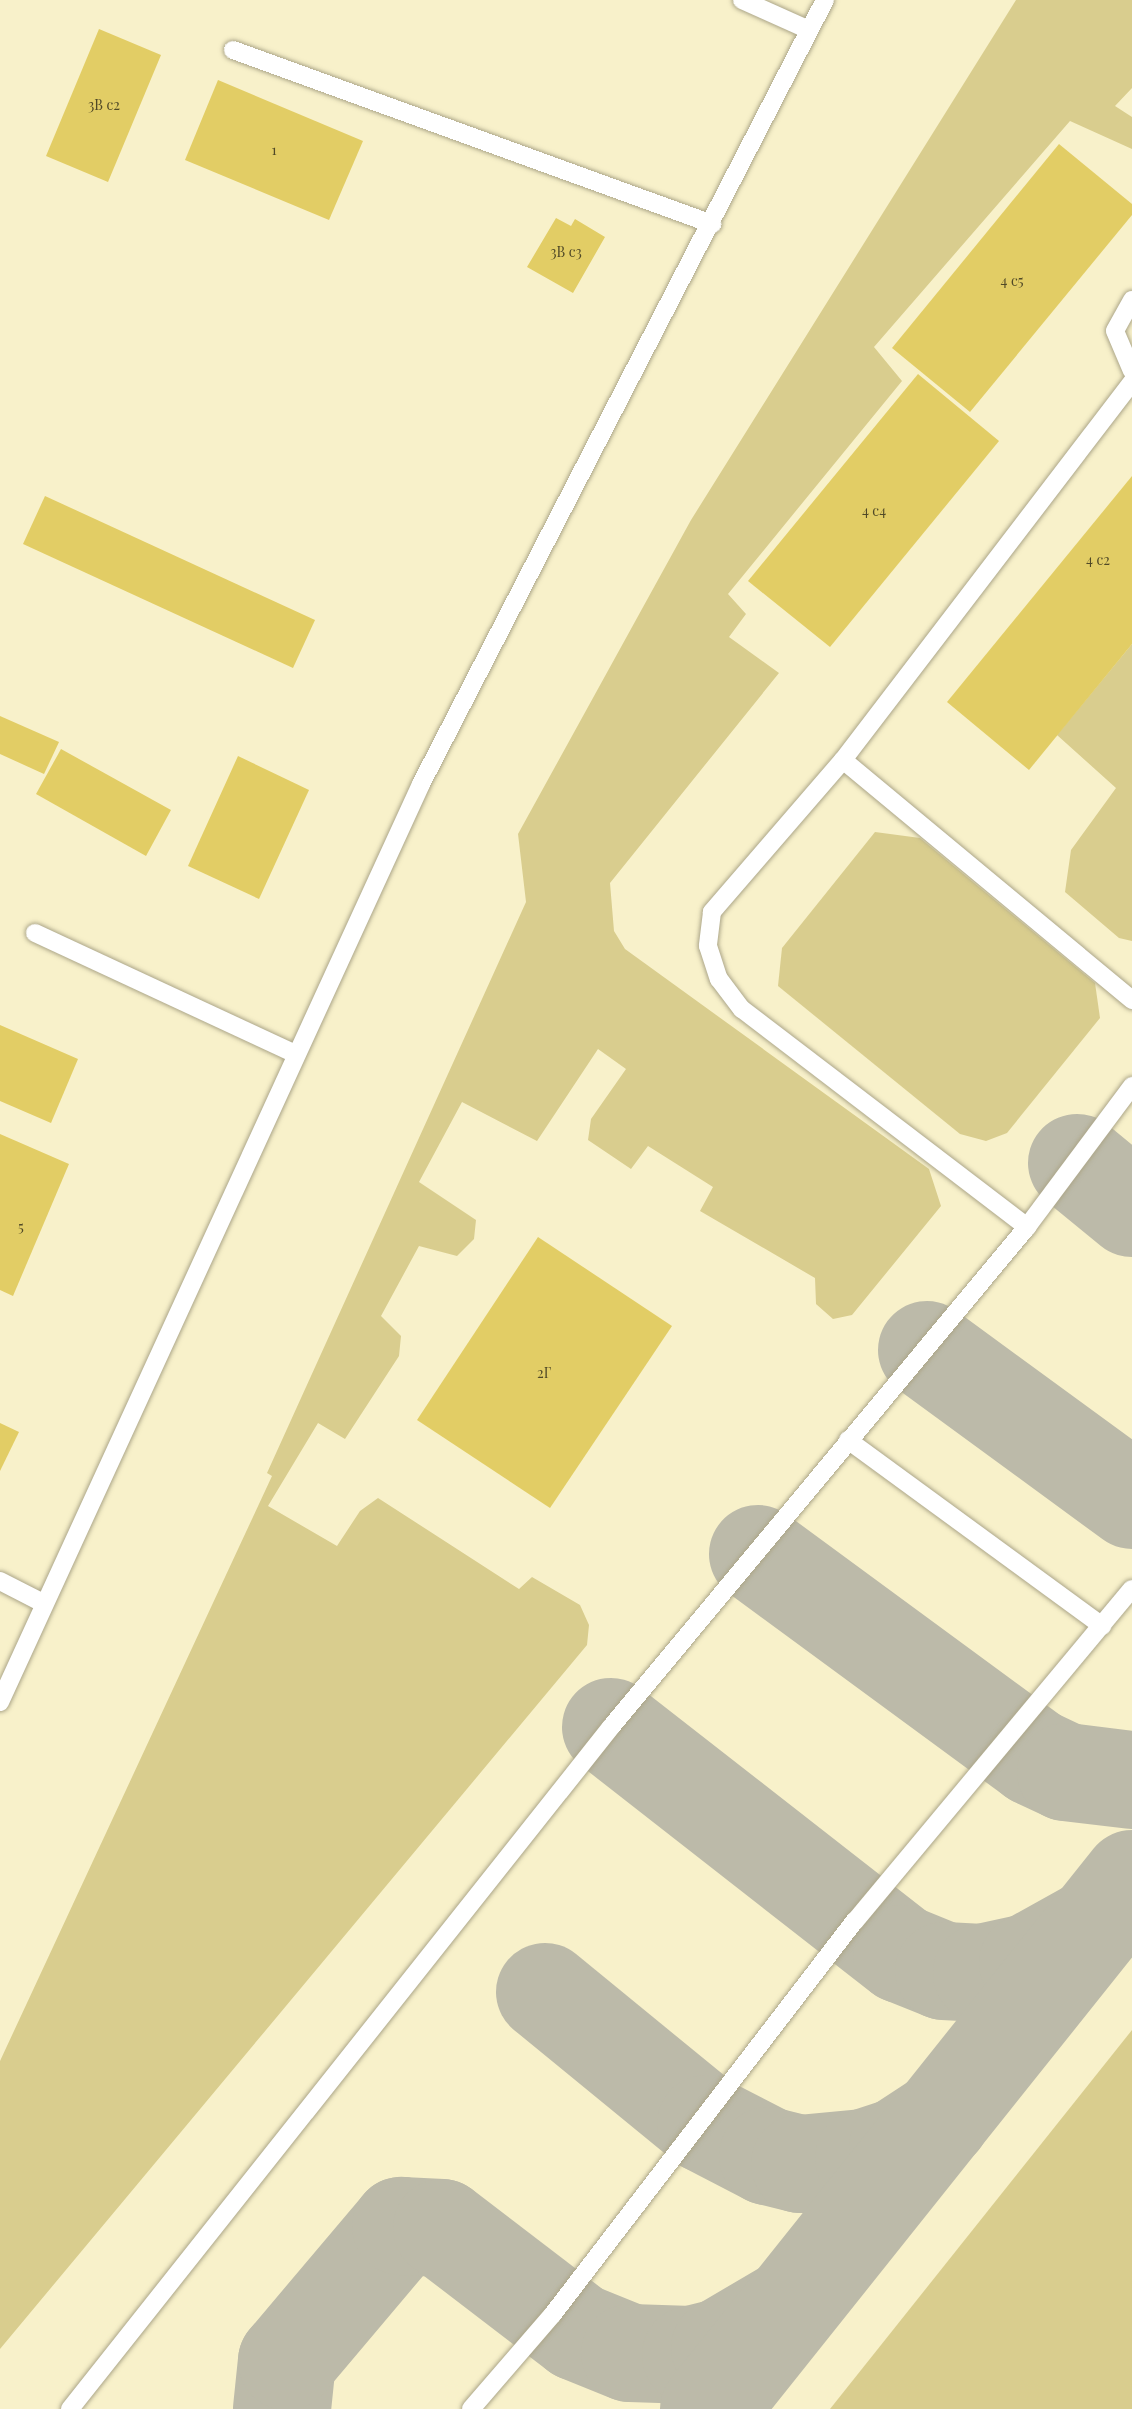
<!DOCTYPE html>
<html>
<head>
<meta charset="utf-8">
<style>
	body { margin:0 }
	#map { position:relative; width:1132px; height:2409px; overflow:hidden; background:#fffce9; font-family:"Playfair Display",serif }
	div>[style] { position:absolute }
	[style*='--x'] { left:calc(var(--x)*1px); top:calc(var(--y)*1px); width:calc(var(--w)*1px); rotate:calc(var(--a)*1deg) }
	.built>* { inset:0; background:#f8f1ca }
	.green>* { inset:0; background:#d9cd8e }
	.taxiway>* { height:98px; margin:-49px; padding:0 49px; transform-origin:49px; border-radius:49px; background:#bcbaa9 }
	.building>* { inset:0; background:#e2cd65 }
	.roads { filter:drop-shadow(0 0 2px #aca689) drop-shadow(0 0 2px #aca689) }
	.service>* { height:18px; margin:-9px; padding:0 9px; transform-origin:9px; border-radius:9px; background:#fff }
	span { translate:-50% -50%; white-space:nowrap; text-align:center; line-height:1.15; -webkit-text-stroke:5px #fffce9; paint-order:stroke }
	.number-label { font-size:14px; color:#504927 }
	.number-label span { -webkit-text-stroke-width:0 }
</style>
</head>
<body>
<div id="map">
	<div class="built">
		<i style="clip-path:polygon(0 0,1132px 0,1132px 2409px,0 2409px)"></i>
	</div>
	<div class="green">
		<i style="clip-path:polygon(1016px 0,1132px 0,1132px 88px,1115px 106px,1132px 117px,1132px 149px,1070px 121px,874px 347px,902px 381px,728px 594px,746px 614px,729px 637px,779px 673px,610px 883px,614px 931px,625px 949px,929px 1169px,941px 1206px,852px 1315px,833px 1319px,816px 1304px,815px 1278px,700px 1211px,713px 1187px,648px 1146px,631px 1169px,588px 1140px,591px 1119px,626px 1069px,598px 1049px,537px 1141px,462px 1102px,419px 1182px,476px 1220px,474px 1239px,457px 1256px,419px 1246px,381px 1316px,401px 1336px,399px 1356px,345px 1439px,318px 1423px,268px 1506px,337px 1546px,360px 1511px,378px 1498px,519px 1589px,532px 1577px,580px 1605px,589px 1625px,587px 1645px,0 2349px,0 2061px,272px 1476px,267px 1473px,526px 902px,518px 834px,691px 520px)"></i>
		<i style="clip-path:polygon(1132px 644px,1132px 941px,1119px 938px,1065px 892px,1071px 850px,1116px 788px,1057px 735px)"></i>
		<i style="clip-path:polygon(875px 832px,920px 838px,1095px 983px,1100px 1018px,1007px 1133px,986px 1141px,960px 1134px,778px 986px,782px 948px)"></i>
		<i style="clip-path:polygon(1132px 2030px,1132px 2409px,830px 2409px)"></i>
	</div>
	<div class="taxiway">
		<i style="--x:1077;--y:1163;--w:71;--a:39.3"></i>
		<i style="--x:927;--y:1350;--w:254;--a:36.2"></i>
		<i style="--x:758;--y:1554;--w:343;--a:36.3"></i>
		<i style="--x:1034;--y:1757;--w:35;--a:25"></i>
		<i style="--x:1066;--y:1772;--w:66;--a:6.9"></i>
		<i style="--x:611;--y:1727;--w:369;--a:38"></i>
		<i style="--x:902;--y:1954;--w:45;--a:22"></i>
		<i style="--x:944;--y:1971;--w:38;--a:3"></i>
		<i style="--x:982;--y:1973;--w:47;--a:-12.3"></i>
		<i style="--x:1028;--y:1963;--w:74;--a:-29"></i>
		<i style="--x:545;--y:1992;--w:208;--a:39.3"></i>
		<i style="--x:706;--y:2124;--w:70;--a:27.3"></i>
		<i style="--x:768;--y:2156;--w:33;--a:14"></i>
		<i style="--x:800;--y:2164;--w:64;--a:-5.4"></i>
		<i style="--x:864;--y:2158;--w:36;--a:-18"></i>
		<i style="--x:898;--y:2147;--w:51;--a:-33.1"></i>
		<i style="--x:282;--y:2409;--w:48;--a:-84.1"></i>
		<i style="--x:287;--y:2361;--w:177;--a:-49.8"></i>
		<i style="--x:401;--y:2226;--w:41;--a:2.8"></i>
		<i style="--x:442;--y:2228;--w:171;--a:37.4"></i>
		<i style="--x:578;--y:2332;--w:56;--a:22"></i>
		<i style="--x:630;--y:2353;--w:61;--a:1.9"></i>
		<i style="--x:691;--y:2355;--w:30;--a:-14"></i>
		<i style="--x:720;--y:2348;--w:79;--a:-30.5"></i>
		<i style="--x:709;--y:2409;--w:678;--a:-51.41"></i>
	</div>
	<div class="building">
		<i style="clip-path:polygon(99px 29px,161px 55px,108px 182px,46px 156px)"></i>
		<i style="clip-path:polygon(218px 80px,363px 141px,329px 220px,185px 160px)"></i>
		<i style="clip-path:polygon(1059px 144px,1132px 204px,1132px 215px,970px 412px,892px 348px)"></i>
		<i style="clip-path:polygon(556px 218px,571px 226px,575px 219px,605px 237px,573px 293px,527px 267px)"></i>
		<i style="clip-path:polygon(918px 374px,999px 441px,830px 647px,748px 581px)"></i>
		<i style="clip-path:polygon(1132px 476px,1132px 644px,1029px 770px,947px 702px)"></i>
		<i style="clip-path:polygon(45px 496px,315px 620px,293px 668px,23px 544px)"></i>
		<i style="clip-path:polygon(0 716px,59px 742px,44px 774px,0 754px)"></i>
		<i style="clip-path:polygon(61px 749px,171px 810px,146px 856px,36px 794px)"></i>
		<i style="clip-path:polygon(238px 756px,309px 790px,259px 899px,188px 866px)"></i>
		<i style="clip-path:polygon(0 1025px,78px 1059px,51px 1123px,0 1101px)"></i>
		<i style="clip-path:polygon(0 1134px,69px 1164px,13px 1296px,0 1290px)"></i>
		<i style="clip-path:polygon(538px 1237px,672px 1326px,550px 1508px,417px 1420px)"></i>
		<i style="clip-path:polygon(0 1423px,19px 1432px,0 1471px)"></i>
	</div>
	<div class="roads">
		<div class="service">
			<i style="--x:742;--y:0;--w:73;--a:24.1"></i>
			<i style="--x:233;--y:50;--w:510;--a:19.96"></i>
			<i style="--x:1132;--y:300;--w:35;--a:119"></i>
			<i style="--x:1115;--y:331;--w:43;--a:67"></i>
			<i style="--x:1132;--y:382;--w:476;--a:127.4"></i>
			<i style="--x:843;--y:760;--w:376;--a:39.7"></i>
			<i style="--x:843;--y:760;--w:201;--a:130.8"></i>
			<i style="--x:712;--y:912;--w:34;--a:97"></i>
			<i style="--x:708;--y:946;--w:35;--a:72"></i>
			<i style="--x:719;--y:979;--w:38;--a:53"></i>
			<i style="--x:742;--y:1009;--w:359;--a:37.4"></i>
			<i style="--x:35;--y:933;--w:288;--a:24.9"></i>
			<i style="--x:848;--y:1440;--w:315;--a:36.2"></i>
			<i style="--x:0;--y:1581;--w:48;--a:27.1"></i>
			<i style="--x:0;--y:1702;--w:1010;--a:-65.36"></i>
			<i style="--x:421;--y:784;--w:882;--a:-62.74"></i>
			<i style="--x:70;--y:2409;--w:871;--a:-51.58"></i>
			<i style="--x:611;--y:1727;--w:650;--a:-50.24"></i>
			<i style="--x:1027;--y:1227;--w:176;--a:-53.3"></i>
			<i style="--x:471;--y:2409;--w:125;--a:-49.2"></i>
			<i style="--x:553;--y:2314;--w:496;--a:-52.5"></i>
			<i style="--x:855;--y:1921;--w:432;--a:-50.2"></i>
		</div>
	</div>
	<div class="number-label">
		<span style="left:104px;top:105px">3В с2</span>
		<span style="left:274px;top:150px">1</span>
		<span style="left:566px;top:252px">3В с3</span>
		<span style="left:1012px;top:281px">4 с5</span>
		<span style="left:874px;top:511px">4 с4</span>
		<span style="left:1098px;top:560px">4 с2</span>
		<span style="left:21px;top:1227px">5</span>
		<span style="left:544px;top:1373px">2Г</span>
	</div>
</div>
</body>
</html>
